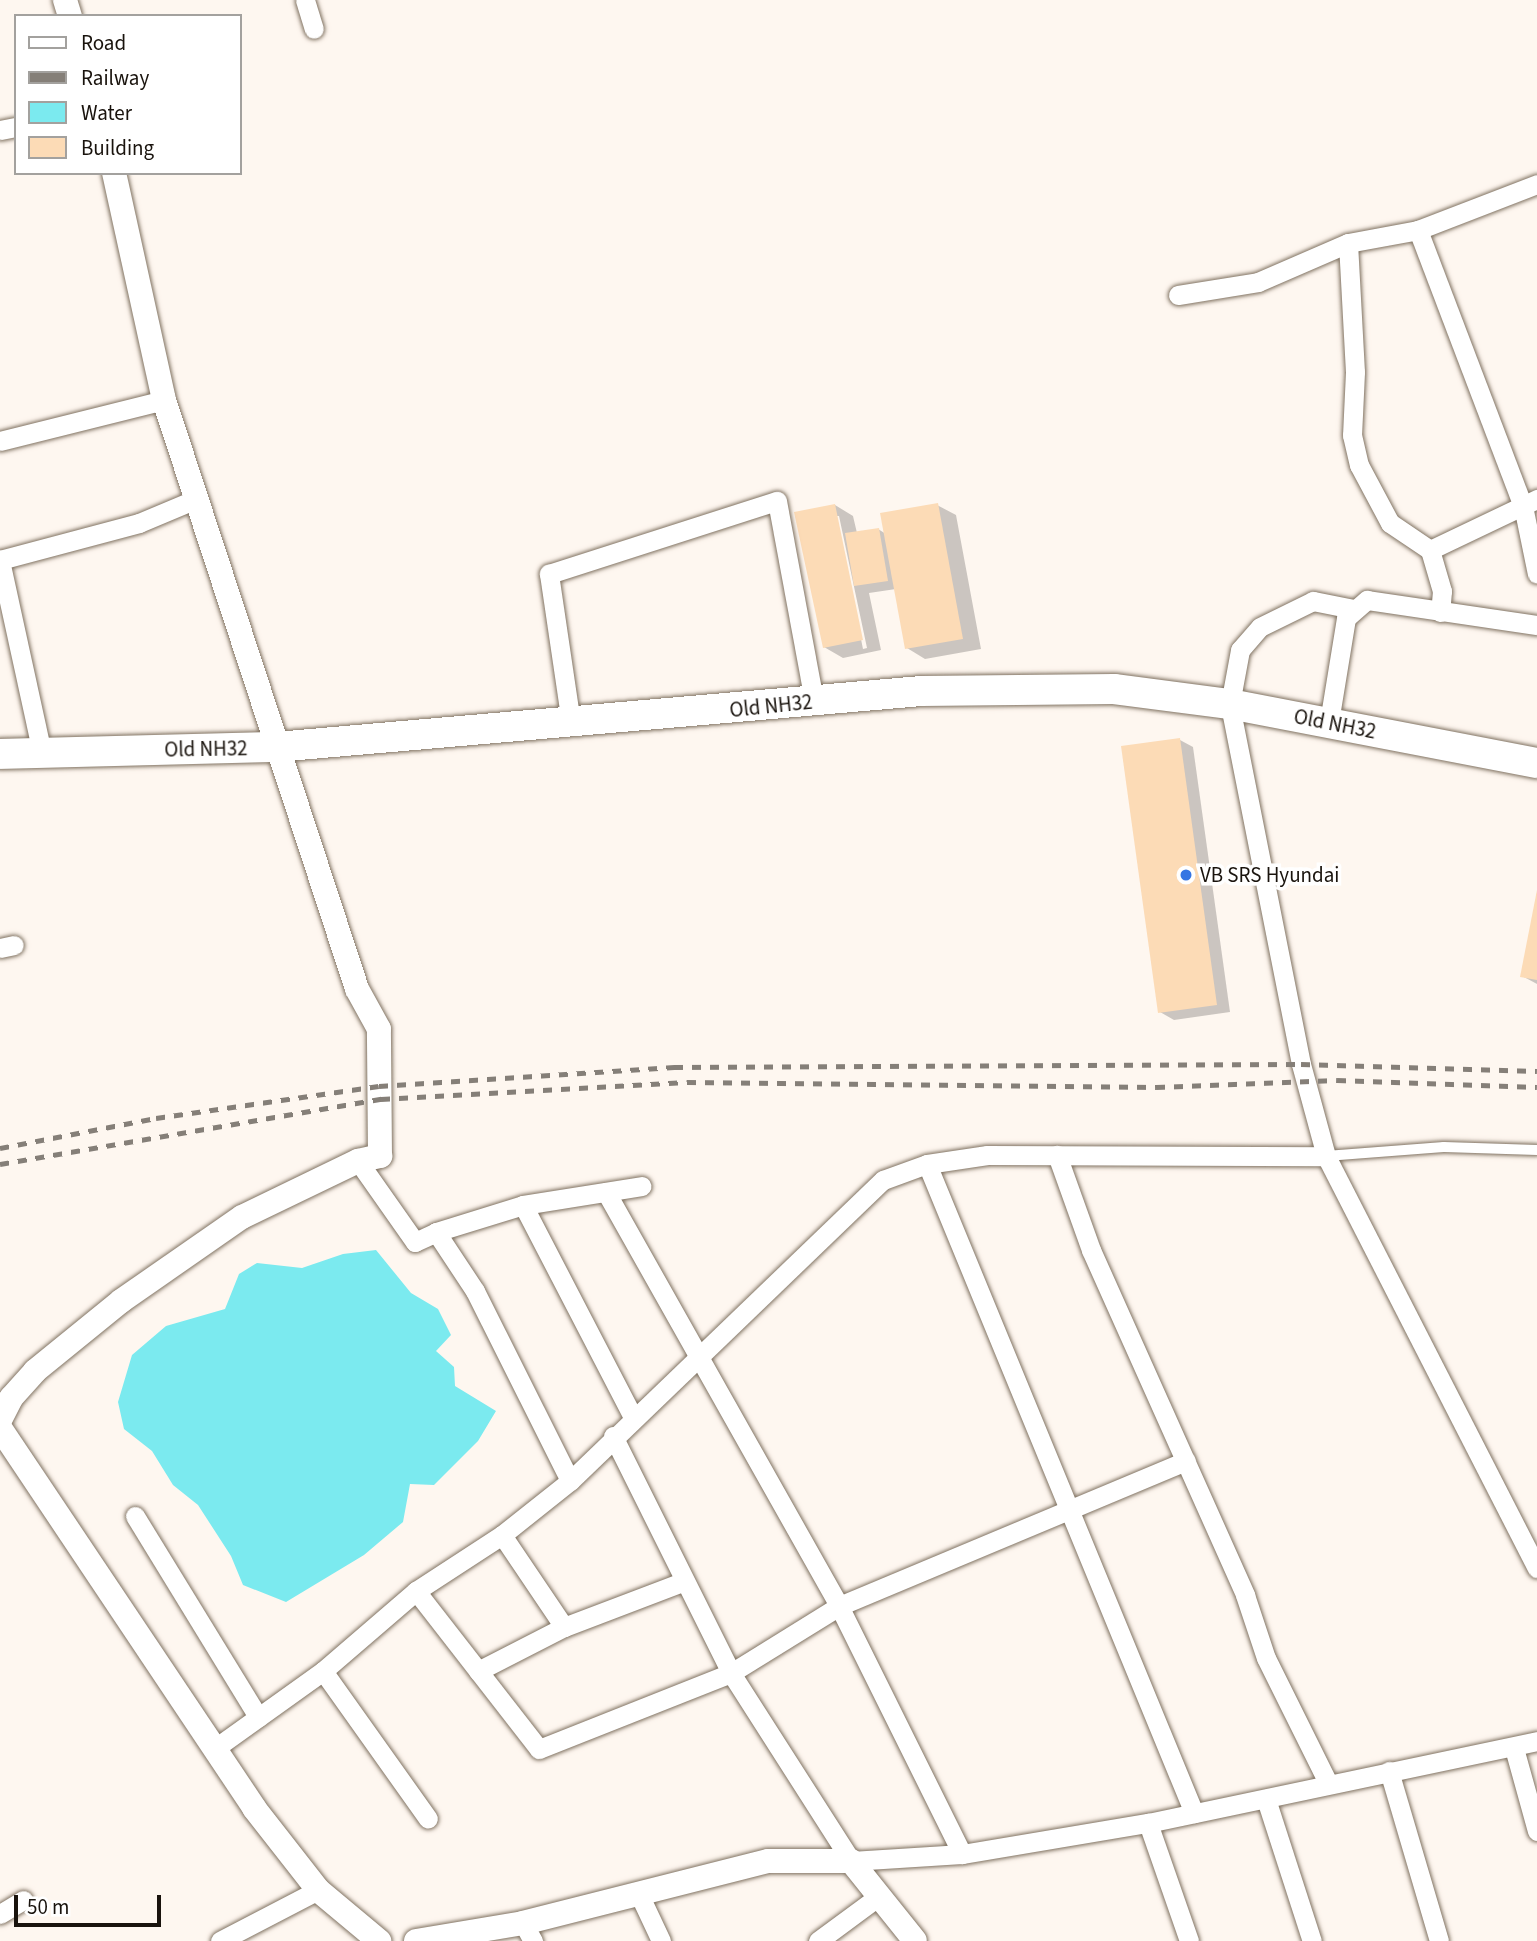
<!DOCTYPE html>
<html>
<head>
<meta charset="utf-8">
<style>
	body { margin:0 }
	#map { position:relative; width:1537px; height:1941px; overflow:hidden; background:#fef7f0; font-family:"Source Sans 3",sans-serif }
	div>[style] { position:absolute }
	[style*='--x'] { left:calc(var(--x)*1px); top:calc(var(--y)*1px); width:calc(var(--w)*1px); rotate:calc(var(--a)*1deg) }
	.water>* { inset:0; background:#7beaef }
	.shadow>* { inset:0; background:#0003 }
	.building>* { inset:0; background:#fcdbb6 }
	.roads { filter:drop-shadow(0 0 2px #807261) drop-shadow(0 0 2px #807261) }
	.service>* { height:10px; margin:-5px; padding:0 5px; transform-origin:5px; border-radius:5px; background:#fff }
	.minor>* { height:19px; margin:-9.5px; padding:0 9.5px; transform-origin:9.5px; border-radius:9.5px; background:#fff }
	.tertiary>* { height:24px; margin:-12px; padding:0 12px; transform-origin:12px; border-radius:12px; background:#fff }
	.primary>* { height:30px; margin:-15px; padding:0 15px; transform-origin:15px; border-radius:15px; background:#fff }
	.rail>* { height:5px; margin-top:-2.5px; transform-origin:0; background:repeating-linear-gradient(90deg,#857f78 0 9px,transparent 0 18px) }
	.dots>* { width:19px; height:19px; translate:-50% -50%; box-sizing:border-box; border:4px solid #fff; border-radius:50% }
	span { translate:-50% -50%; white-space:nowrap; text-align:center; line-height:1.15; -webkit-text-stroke:7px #fff; paint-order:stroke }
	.street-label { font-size:21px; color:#19130d }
	.poi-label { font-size:21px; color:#19130d }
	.left { translate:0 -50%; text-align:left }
	.legend { position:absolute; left:14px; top:14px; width:228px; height:161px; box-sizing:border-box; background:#fff; border:2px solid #a3a19e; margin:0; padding:9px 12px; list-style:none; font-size:21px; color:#19130d }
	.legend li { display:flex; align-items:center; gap:14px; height:35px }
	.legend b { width:35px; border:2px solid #a3a19e }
	.scale { position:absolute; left:14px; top:1895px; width:147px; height:32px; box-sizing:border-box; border:4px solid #19130d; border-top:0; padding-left:9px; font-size:21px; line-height:24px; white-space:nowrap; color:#19130d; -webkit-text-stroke:5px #fff; paint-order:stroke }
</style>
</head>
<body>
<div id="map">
	<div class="water">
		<i style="clip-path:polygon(376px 1250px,411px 1293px,438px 1309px,451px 1335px,436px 1351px,454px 1367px,455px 1386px,496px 1411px,478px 1441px,434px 1485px,410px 1484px,403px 1522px,364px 1555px,286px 1602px,243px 1585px,231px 1556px,198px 1505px,173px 1485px,152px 1451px,124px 1429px,118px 1402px,132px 1355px,166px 1326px,225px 1309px,239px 1274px,257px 1263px,302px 1268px,343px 1254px)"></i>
	</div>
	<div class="shadow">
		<i style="clip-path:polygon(evenodd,835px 505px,853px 516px,857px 533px,878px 529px,886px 534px,937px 505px,956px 515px,981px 649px,925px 659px,907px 648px,896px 589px,869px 593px,881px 650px,843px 658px,824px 647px,835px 505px,836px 516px,839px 516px,867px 648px,863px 649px,836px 516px)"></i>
		<i style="clip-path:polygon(1180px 740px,1193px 747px,1230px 1012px,1174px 1020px,1160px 1012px)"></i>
		<i style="clip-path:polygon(1537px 893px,1537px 984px,1522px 976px)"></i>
	</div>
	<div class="building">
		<i style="clip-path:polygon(938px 503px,963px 639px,905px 649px,880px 513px)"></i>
		<i style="clip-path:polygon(835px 504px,863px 640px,823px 648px,794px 512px)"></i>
		<i style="clip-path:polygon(879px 528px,888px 581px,854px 586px,845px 533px)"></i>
		<i style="clip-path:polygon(1180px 738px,1217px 1005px,1158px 1013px,1121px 746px)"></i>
		<i style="clip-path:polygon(1537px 890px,1537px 980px,1520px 977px)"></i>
	</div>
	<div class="roads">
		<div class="service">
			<i style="--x:1326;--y:1156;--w:118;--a:-4.4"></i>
			<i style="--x:1444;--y:1147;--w:93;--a:1.8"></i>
		</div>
		<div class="minor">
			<i style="--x:305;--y:0;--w:30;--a:73"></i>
			<i style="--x:0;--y:130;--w:16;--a:-11"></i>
			<i style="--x:1418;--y:230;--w:295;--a:69.2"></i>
			<i style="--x:1523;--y:506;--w:69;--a:78.4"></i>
			<i style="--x:1348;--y:243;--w:129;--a:86.9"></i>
			<i style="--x:1355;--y:372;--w:63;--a:92.7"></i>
			<i style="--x:1352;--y:435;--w:31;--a:77"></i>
			<i style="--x:1359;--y:465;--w:66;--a:61.9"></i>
			<i style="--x:1390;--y:523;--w:48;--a:34"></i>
			<i style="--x:1430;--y:550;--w:43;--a:73.7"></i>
			<i style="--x:1442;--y:591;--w:21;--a:95"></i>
			<i style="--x:1178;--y:295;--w:81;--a:-9.2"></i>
			<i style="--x:1258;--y:282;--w:98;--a:-23.4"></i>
			<i style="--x:1348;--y:243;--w:71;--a:-10.5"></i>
			<i style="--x:1418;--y:230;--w:128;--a:-21.1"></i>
			<i style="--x:0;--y:441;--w:169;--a:-14"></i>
			<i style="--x:1430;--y:550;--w:119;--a:-25.5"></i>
			<i style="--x:1329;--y:722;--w:105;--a:-80.7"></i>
			<i style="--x:1346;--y:618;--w:28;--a:-41"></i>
			<i style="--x:1367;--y:600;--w:172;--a:8.4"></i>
			<i style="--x:571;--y:723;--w:151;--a:-98.4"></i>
			<i style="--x:549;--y:574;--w:239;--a:-17.8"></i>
			<i style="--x:777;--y:501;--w:203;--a:79.5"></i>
			<i style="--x:42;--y:753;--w:198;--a:-102.3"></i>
			<i style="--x:0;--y:560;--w:144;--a:-14.9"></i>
			<i style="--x:139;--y:523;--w:62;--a:-22.8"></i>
			<i style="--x:0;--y:948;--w:14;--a:-12"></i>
			<i style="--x:1057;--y:1155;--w:101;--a:70.3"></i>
			<i style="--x:1091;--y:1250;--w:378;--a:65.9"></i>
			<i style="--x:1245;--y:1595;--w:66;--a:71.6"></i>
			<i style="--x:1266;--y:1658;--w:140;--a:63.6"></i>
			<i style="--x:1326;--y:1156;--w:95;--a:-105.2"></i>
			<i style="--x:1301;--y:1064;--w:367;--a:-101.2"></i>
			<i style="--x:1230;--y:704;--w:55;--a:-79.5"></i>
			<i style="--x:1240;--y:650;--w:30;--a:-49"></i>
			<i style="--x:1260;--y:627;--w:59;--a:-26.1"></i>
			<i style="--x:1313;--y:601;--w:41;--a:11.3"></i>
			<i style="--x:358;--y:1161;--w:99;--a:54.9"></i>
			<i style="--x:415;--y:1242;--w:23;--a:-25"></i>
			<i style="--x:436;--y:1232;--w:71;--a:56.5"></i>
			<i style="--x:475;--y:1291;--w:212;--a:63.4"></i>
			<i style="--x:927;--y:1164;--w:702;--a:67.64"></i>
			<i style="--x:606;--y:1192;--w:475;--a:60.6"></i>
			<i style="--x:839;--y:1606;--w:277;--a:63.6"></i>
			<i style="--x:523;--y:1205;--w:239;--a:62.6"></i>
			<i style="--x:436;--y:1232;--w:91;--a:-17.2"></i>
			<i style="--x:523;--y:1205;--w:120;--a:-9.1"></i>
			<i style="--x:613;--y:1436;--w:265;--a:63.5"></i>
			<i style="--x:731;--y:1673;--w:223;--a:57.4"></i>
			<i style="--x:851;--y:1861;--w:111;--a:-3.6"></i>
			<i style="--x:962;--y:1854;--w:189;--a:-9.5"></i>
			<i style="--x:1148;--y:1823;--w:398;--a:-11.9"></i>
			<i style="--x:135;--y:1516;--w:236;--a:58.5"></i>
			<i style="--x:502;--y:1535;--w:111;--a:56"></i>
			<i style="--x:564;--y:1627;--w:129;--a:-20.8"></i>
			<i style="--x:416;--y:1591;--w:200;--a:52.1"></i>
			<i style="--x:539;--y:1749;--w:206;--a:-21.6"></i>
			<i style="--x:731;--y:1673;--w:127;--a:-31.8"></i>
			<i style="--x:839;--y:1606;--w:376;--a:-22.7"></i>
			<i style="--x:323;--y:1671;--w:181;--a:54.6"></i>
			<i style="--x:478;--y:1671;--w:97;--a:-27.1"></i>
			<i style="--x:1514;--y:1748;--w:86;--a:74.5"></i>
			<i style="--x:214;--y:1749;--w:134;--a:-35.6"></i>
			<i style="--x:323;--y:1671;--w:123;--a:-40.7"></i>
			<i style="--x:416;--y:1591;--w:103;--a:-33.1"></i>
			<i style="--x:502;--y:1535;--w:87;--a:-38.5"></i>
			<i style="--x:570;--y:1481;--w:434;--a:-43.9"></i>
			<i style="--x:883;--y:1180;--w:47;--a:-20"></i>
			<i style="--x:927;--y:1164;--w:61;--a:-8.5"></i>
			<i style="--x:987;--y:1155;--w:339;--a:0.2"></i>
			<i style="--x:1326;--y:1156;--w:463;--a:62.9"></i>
			<i style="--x:1389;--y:1771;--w:177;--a:73.6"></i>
			<i style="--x:1266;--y:1799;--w:149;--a:72.1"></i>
			<i style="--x:1148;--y:1823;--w:125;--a:70.8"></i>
			<i style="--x:639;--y:1894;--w:52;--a:64.9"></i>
			<i style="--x:0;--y:1914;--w:27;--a:-31"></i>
			<i style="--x:523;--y:1923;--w:21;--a:61"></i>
			<i style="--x:220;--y:1941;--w:110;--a:-27.5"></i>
			<i style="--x:818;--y:1941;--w:76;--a:-36.4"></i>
		</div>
		<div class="tertiary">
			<i style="--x:65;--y:0;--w:17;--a:73"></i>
			<i style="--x:0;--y:1420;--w:25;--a:-63"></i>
			<i style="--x:11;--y:1398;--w:36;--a:-48"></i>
			<i style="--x:35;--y:1371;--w:111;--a:-39.1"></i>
			<i style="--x:121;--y:1301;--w:147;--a:-34.8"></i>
			<i style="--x:242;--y:1217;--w:129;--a:-25.8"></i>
			<i style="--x:358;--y:1161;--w:23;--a:-13"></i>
			<i style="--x:380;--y:1156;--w:127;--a:-90.5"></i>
			<i style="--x:379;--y:1029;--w:46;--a:-118.8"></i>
			<i style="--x:357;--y:989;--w:620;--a:-108.14"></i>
			<i style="--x:164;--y:400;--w:232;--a:-102.4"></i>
			<i style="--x:0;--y:1428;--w:457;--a:56.2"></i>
			<i style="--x:254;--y:1808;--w:104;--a:52"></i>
			<i style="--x:318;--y:1890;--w:80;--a:39.9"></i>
			<i style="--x:416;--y:1941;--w:109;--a:-9.5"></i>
			<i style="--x:523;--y:1923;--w:253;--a:-14.2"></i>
			<i style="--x:768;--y:1861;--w:83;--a:0"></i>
			<i style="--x:851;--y:1861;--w:102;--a:51.3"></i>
		</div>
		<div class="primary">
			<i style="--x:0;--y:754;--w:276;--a:-1.5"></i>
			<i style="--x:276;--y:747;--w:647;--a:-4.96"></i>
			<i style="--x:921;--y:691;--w:193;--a:-0.6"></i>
			<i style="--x:1114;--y:689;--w:117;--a:7.4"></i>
			<i style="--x:1230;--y:704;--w:313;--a:10.9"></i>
		</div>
	</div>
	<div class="rail">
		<i style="--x:0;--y:1148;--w:159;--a:-10.9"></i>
		<i style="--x:156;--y:1118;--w:225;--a:-8.2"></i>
		<i style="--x:379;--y:1086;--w:296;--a:-3.7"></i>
		<i style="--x:674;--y:1067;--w:627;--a:-0.27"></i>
		<i style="--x:1301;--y:1064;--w:236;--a:1.7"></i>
		<i style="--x:0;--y:1164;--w:387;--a:-9.7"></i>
		<i style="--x:381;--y:1099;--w:306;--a:-3.2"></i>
		<i style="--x:687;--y:1082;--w:469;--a:0.6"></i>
		<i style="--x:1156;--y:1087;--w:181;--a:-2.2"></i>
		<i style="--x:1337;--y:1080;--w:200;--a:2"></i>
	</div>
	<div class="dots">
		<i style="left:1186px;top:875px;background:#3575e3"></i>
	</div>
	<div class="street-label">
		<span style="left:771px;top:706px;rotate:-6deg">Old NH32</span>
		<span style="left:1335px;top:724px;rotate:11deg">Old NH32</span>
		<span style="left:206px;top:749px;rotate:-1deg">Old NH32</span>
	</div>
	<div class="poi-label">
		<span class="left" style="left:1200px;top:875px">VB SRS Hyundai</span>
	</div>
	<ul class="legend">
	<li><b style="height:9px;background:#fff"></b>Road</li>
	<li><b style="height:9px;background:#857f78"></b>Railway</li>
	<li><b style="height:19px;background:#7beaef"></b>Water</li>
	<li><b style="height:19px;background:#fcdbb6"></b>Building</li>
	</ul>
	<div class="scale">50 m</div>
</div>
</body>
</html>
